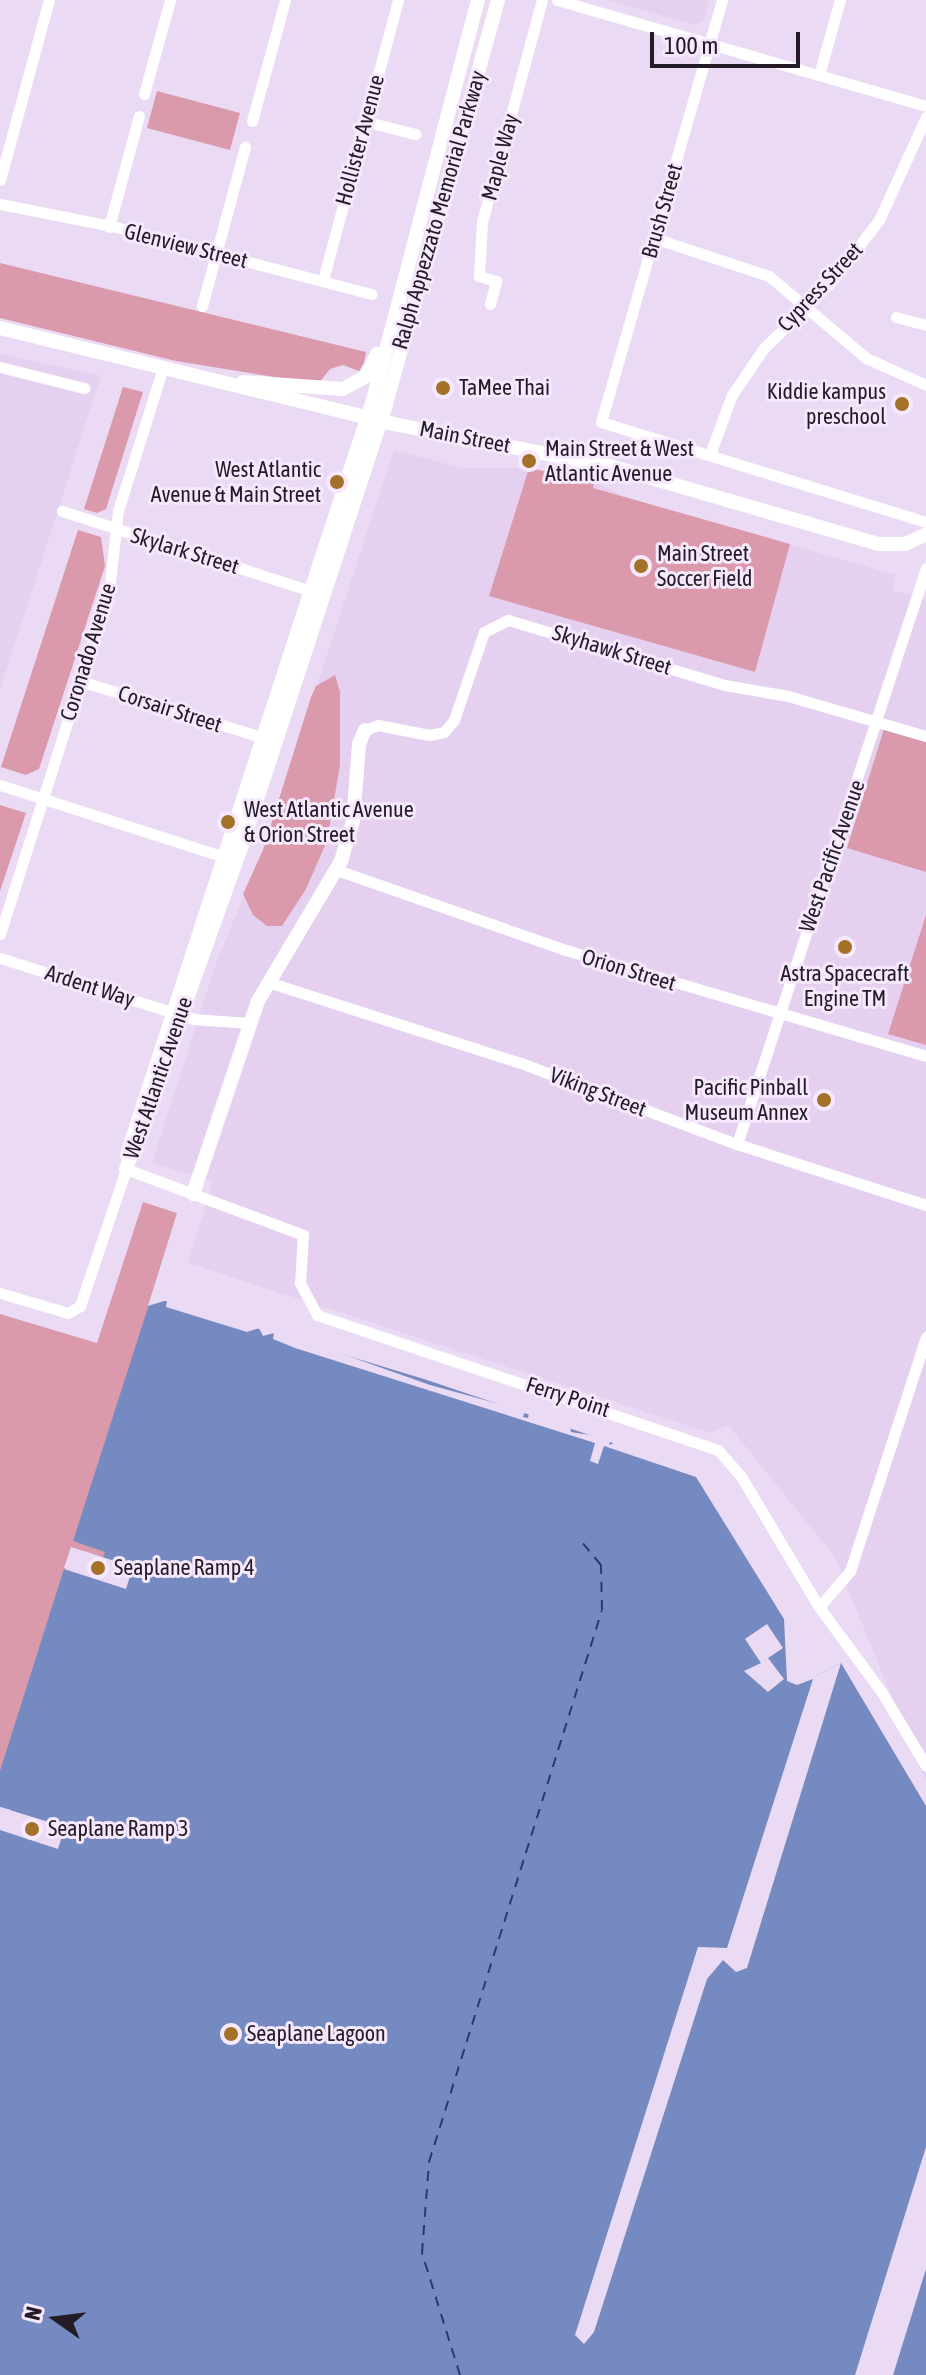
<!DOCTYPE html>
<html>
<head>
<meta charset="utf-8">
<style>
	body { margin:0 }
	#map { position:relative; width:926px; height:2375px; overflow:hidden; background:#ebdaf3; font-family:"Asap Condensed",sans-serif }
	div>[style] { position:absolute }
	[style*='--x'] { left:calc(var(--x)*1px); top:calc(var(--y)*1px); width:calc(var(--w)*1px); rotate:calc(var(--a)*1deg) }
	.built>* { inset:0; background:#e5d0f0 }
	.green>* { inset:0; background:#da9aac }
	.water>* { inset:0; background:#758ac0 }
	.pier>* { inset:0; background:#ebdaf3 }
	.ferry>* { height:2px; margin-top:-1px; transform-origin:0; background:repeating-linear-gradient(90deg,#25397b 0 10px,transparent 0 18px) }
	.minor>* { height:11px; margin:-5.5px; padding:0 5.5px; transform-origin:5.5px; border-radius:5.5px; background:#fff }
	.tertiary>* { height:14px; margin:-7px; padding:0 7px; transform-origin:7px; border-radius:7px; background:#fff }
	.dots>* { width:22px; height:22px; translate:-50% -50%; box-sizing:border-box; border:4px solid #f6e8fd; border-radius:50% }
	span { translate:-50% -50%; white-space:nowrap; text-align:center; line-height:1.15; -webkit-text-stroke:6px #f6e8fd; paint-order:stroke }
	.street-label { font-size:22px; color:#231c26 }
	.poi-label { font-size:22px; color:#231c26 }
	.left { translate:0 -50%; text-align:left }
	.right { translate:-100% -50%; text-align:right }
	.north { position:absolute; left:16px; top:2279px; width:80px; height:80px; -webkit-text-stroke:6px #f6e8fd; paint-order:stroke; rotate:284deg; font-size:22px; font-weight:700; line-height:32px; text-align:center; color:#231c26 }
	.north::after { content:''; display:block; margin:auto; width:28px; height:36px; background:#231c26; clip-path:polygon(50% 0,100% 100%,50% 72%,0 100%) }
	.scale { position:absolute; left:650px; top:32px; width:150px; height:36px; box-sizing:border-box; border:4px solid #231c26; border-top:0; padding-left:10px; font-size:24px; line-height:28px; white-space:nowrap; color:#231c26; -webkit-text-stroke:6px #f6e8fd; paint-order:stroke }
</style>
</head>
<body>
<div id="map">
	<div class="built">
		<i style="clip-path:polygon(607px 0,709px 0,704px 20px,695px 25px)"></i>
		<i style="clip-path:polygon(0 354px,101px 376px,0 690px)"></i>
		<i style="clip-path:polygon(394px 450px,462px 468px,529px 468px,594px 481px,625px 497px,896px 575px,893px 590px,926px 600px,926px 1781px,835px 1557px,728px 1425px,710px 1433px,188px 1263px,213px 1181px,152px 1163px,216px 963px,263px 850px)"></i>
	</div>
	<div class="green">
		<i style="clip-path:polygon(157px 91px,240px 113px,230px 150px,147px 128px)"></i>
		<i style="clip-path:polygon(0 263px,366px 352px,364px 363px,359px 371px,343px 365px,330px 369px,318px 384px,176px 361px,0 318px)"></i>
		<i style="clip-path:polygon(123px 387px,143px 392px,106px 509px,97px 513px,84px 509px)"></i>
		<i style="clip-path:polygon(529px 468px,594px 481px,593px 488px,790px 544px,755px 672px,489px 596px)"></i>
		<i style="clip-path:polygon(78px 530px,101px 537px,105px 566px,39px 769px,26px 775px,1px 767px)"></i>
		<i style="clip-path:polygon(335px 675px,340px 692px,340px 765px,327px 841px,306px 889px,282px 926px,267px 926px,253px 915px,243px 894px,263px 850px,311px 697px,316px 686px)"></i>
		<i style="clip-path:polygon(884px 729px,926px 742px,926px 872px,847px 848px)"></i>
		<i style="clip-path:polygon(0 805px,26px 813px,0 891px)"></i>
		<i style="clip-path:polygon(926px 915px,926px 1045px,888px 1034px)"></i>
		<i style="clip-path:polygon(143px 1202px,177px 1213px,148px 1306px,110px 1560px,71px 1547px,64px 1568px,105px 1582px,46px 1626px,0 1807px,0 1314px,97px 1343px)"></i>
	</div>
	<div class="water">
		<i style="clip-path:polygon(150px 1301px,167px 1301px,424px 1379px,699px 1472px,795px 1631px,795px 1676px,814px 1677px,841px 1663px,926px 1806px,926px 2375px,0 2375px,0 1830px,11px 1810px,0 1807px,0 1771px,64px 1569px,81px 1574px,88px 1553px,103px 1557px,105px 1552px,73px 1541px)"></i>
	</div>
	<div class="pier">
		<i style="clip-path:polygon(151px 1297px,169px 1297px,258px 1324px,430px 1385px,525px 1411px,523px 1417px,528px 1418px,529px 1413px,570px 1426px,571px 1432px,603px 1437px,611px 1439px,609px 1445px,616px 1442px,699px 1469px,797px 1627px,804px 1653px,800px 1674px,814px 1677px,841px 1663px,747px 1968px,736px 1972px,723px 1960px,707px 1979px,594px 2332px,584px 2344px,575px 2335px,698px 1947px,727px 1948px,813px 1679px,797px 1685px,787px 1681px,784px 1619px,696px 1477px,604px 1446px,598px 1464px,590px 1461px,595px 1443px,295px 1348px,273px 1339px,274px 1333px,263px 1336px,259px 1328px,247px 1332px,166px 1307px,167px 1300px,148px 1306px)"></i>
		<i style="clip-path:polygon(84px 1551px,133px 1567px,126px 1589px,64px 1569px,79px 1569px)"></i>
		<i style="clip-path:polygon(767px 1624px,783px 1648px,768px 1658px,784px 1679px,768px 1692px,744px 1671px,761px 1663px,745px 1639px)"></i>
		<i style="clip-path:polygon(0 1807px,65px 1827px,58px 1849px,0 1830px,6px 1813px)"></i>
		<i style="clip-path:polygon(926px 2147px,926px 2269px,893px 2375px,855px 2375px)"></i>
	</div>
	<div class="ferry">
		<i style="--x:460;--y:2375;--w:128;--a:-107.3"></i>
		<i style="--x:422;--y:2253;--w:91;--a:-85.6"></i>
		<i style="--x:429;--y:2162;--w:578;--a:-72.6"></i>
		<i style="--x:602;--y:1610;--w:45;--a:-91.3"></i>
		<i style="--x:601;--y:1565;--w:34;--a:-130"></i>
	</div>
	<div class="minor">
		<i style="--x:557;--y:0;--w:384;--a:16"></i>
		<i style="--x:722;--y:0;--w:439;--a:106"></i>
		<i style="--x:601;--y:422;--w:340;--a:17.1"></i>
		<i style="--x:819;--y:75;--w:78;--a:-74.4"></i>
		<i style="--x:144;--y:94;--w:98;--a:-74.5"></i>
		<i style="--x:252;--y:121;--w:125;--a:-74.7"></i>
		<i style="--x:364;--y:121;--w:53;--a:14.3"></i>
		<i style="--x:0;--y:180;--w:187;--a:-74.8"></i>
		<i style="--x:0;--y:204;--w:118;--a:11.2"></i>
		<i style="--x:116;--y:227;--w:264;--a:14.7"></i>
		<i style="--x:109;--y:227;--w:115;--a:-74.9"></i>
		<i style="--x:654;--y:238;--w:121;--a:18.3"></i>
		<i style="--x:769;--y:276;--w:127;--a:40.2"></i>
		<i style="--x:866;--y:358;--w:66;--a:24.2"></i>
		<i style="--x:323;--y:280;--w:290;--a:-75"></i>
		<i style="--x:490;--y:304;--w:24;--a:-75"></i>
		<i style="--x:496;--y:281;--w:18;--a:-164"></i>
		<i style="--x:479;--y:276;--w:54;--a:-86.8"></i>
		<i style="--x:482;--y:222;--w:230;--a:-74.9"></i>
		<i style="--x:202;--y:306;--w:165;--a:-74.9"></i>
		<i style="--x:896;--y:317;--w:31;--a:15"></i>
		<i style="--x:0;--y:367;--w:87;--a:14"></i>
		<i style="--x:710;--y:454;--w:63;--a:-69.6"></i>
		<i style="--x:732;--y:395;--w:55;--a:-56"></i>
		<i style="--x:763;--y:349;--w:95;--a:-44.6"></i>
		<i style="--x:831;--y:282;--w:78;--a:-52.3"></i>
		<i style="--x:879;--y:220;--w:113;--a:-65.5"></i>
		<i style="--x:62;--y:511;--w:258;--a:17.8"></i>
		<i style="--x:80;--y:681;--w:189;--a:17.2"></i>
		<i style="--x:365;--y:730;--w:14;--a:-21"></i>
		<i style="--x:378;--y:725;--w:52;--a:11.1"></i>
		<i style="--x:429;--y:735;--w:15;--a:-11"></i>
		<i style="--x:444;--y:732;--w:16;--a:-50"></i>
		<i style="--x:454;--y:720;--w:93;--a:-71.2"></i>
		<i style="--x:484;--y:632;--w:27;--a:-27"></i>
		<i style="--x:508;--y:620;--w:227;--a:16.7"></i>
		<i style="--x:725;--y:685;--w:64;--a:9.9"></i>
		<i style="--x:788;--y:696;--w:144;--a:16.2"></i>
		<i style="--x:0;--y:785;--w:243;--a:17.8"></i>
		<i style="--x:337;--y:870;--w:243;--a:19.3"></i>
		<i style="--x:566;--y:950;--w:375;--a:16.4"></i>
		<i style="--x:0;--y:934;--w:360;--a:-72.4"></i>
		<i style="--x:109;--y:591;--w:81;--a:-83.6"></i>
		<i style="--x:118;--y:511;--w:151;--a:-72.6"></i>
		<i style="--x:0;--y:958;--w:202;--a:17.5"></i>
		<i style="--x:193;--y:1019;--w:56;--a:4.1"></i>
		<i style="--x:268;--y:982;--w:266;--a:17.8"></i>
		<i style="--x:521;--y:1063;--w:231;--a:20.6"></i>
		<i style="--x:737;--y:1144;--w:199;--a:17.9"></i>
		<i style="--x:737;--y:1144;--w:606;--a:-71.83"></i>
		<i style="--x:0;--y:1293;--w:71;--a:16.4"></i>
		<i style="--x:68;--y:1313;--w:14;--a:-30"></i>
		<i style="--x:80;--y:1306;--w:145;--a:-71.4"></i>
		<i style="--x:126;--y:1169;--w:189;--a:20.4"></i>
		<i style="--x:303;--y:1235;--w:48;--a:93.6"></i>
		<i style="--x:300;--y:1283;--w:36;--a:62"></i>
		<i style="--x:317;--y:1315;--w:423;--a:18.6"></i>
		<i style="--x:718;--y:1450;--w:37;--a:49"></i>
		<i style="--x:742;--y:1478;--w:150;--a:59.2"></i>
		<i style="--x:819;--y:1607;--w:104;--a:53.6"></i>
		<i style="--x:881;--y:1691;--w:87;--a:59"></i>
		<i style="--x:819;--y:1607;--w:48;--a:-49.3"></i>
		<i style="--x:850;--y:1571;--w:246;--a:-72"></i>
	</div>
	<div class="tertiary">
		<i style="--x:0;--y:328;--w:405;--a:13.7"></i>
		<i style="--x:393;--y:424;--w:221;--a:11"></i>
		<i style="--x:610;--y:466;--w:280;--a:16.2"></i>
		<i style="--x:879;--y:544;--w:26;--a:0"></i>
		<i style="--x:905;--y:544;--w:23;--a:-25"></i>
		<i style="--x:243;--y:382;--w:100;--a:4"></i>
		<i style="--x:343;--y:389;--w:26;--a:-29"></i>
		<i style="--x:366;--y:376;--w:25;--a:-63"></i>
		<i style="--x:127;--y:1155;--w:794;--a:-71.95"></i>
		<i style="--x:373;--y:400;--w:414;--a:-75.3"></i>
		<i style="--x:126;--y:1169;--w:344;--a:-70.3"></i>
		<i style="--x:242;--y:845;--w:464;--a:-71.9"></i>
		<i style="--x:386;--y:404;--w:419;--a:-74.5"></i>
		<i style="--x:193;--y:1194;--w:204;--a:-71.4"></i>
		<i style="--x:258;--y:1001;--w:163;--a:-59.3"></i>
		<i style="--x:341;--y:861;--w:42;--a:-73.3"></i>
		<i style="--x:353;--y:821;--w:77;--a:-85.5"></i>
		<i style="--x:359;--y:744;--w:15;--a:-67"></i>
	</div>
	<div class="dots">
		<i style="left:443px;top:388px;background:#a47128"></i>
		<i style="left:902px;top:404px;background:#a47128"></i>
		<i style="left:529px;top:461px;background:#a47128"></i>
		<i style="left:337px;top:482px;background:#a47128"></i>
		<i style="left:641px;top:566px;background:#a47128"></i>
		<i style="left:228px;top:822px;background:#a47128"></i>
		<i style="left:845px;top:947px;background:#a47128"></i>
		<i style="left:824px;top:1100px;background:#a47128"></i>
		<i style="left:98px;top:1568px;background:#a47128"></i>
		<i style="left:32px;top:1829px;background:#a47128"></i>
		<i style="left:231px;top:2034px;background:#a47128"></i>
	</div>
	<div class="street-label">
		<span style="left:360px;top:140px;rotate:-75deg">Hollister Avenue</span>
		<span style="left:500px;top:157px;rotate:-75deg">Maple Way</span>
		<span style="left:439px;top:210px;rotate:-74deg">Ralph Appezzato Memorial Parkway</span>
		<span style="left:662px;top:211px;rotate:-74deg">Brush Street</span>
		<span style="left:186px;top:246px;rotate:14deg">Glenview Street</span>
		<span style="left:820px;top:287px;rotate:-47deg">Cypress Street</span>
		<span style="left:465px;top:437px;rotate:11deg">Main Street</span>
		<span style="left:185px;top:551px;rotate:17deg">Skylark Street</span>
		<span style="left:612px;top:650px;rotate:17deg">Skyhawk Street</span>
		<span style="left:88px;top:652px;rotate:-73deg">Coronado Avenue</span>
		<span style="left:170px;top:709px;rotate:18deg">Corsair Street</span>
		<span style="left:832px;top:856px;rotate:-71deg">West Pacific Avenue</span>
		<span style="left:629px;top:970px;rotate:17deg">Orion Street</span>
		<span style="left:90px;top:986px;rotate:18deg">Ardent Way</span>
		<span style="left:158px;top:1078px;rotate:-71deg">West Atlantic Avenue</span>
		<span style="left:598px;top:1092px;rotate:21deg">Viking Street</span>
		<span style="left:568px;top:1397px;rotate:18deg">Ferry Point</span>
	</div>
	<div class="poi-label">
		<span class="left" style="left:459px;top:388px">TaMee Thai</span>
		<span class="right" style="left:886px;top:404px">Kiddie kampus<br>preschool</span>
		<span class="left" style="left:545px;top:461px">Main Street &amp; West<br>Atlantic Avenue</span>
		<span class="right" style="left:321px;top:482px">West Atlantic<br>Avenue &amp; Main Street</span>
		<span class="left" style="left:657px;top:566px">Main Street<br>Soccer Field</span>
		<span class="left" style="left:244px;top:822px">West Atlantic Avenue<br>&amp; Orion Street</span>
		<span style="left:845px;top:986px">Astra Spacecraft<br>Engine TM</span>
		<span class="right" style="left:808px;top:1100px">Pacific Pinball<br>Museum Annex</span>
		<span class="left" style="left:114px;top:1568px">Seaplane Ramp 4</span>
		<span class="left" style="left:48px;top:1829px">Seaplane Ramp 3</span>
		<span class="left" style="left:247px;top:2034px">Seaplane Lagoon</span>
	</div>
	<div class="north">N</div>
	<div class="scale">100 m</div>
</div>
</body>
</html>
